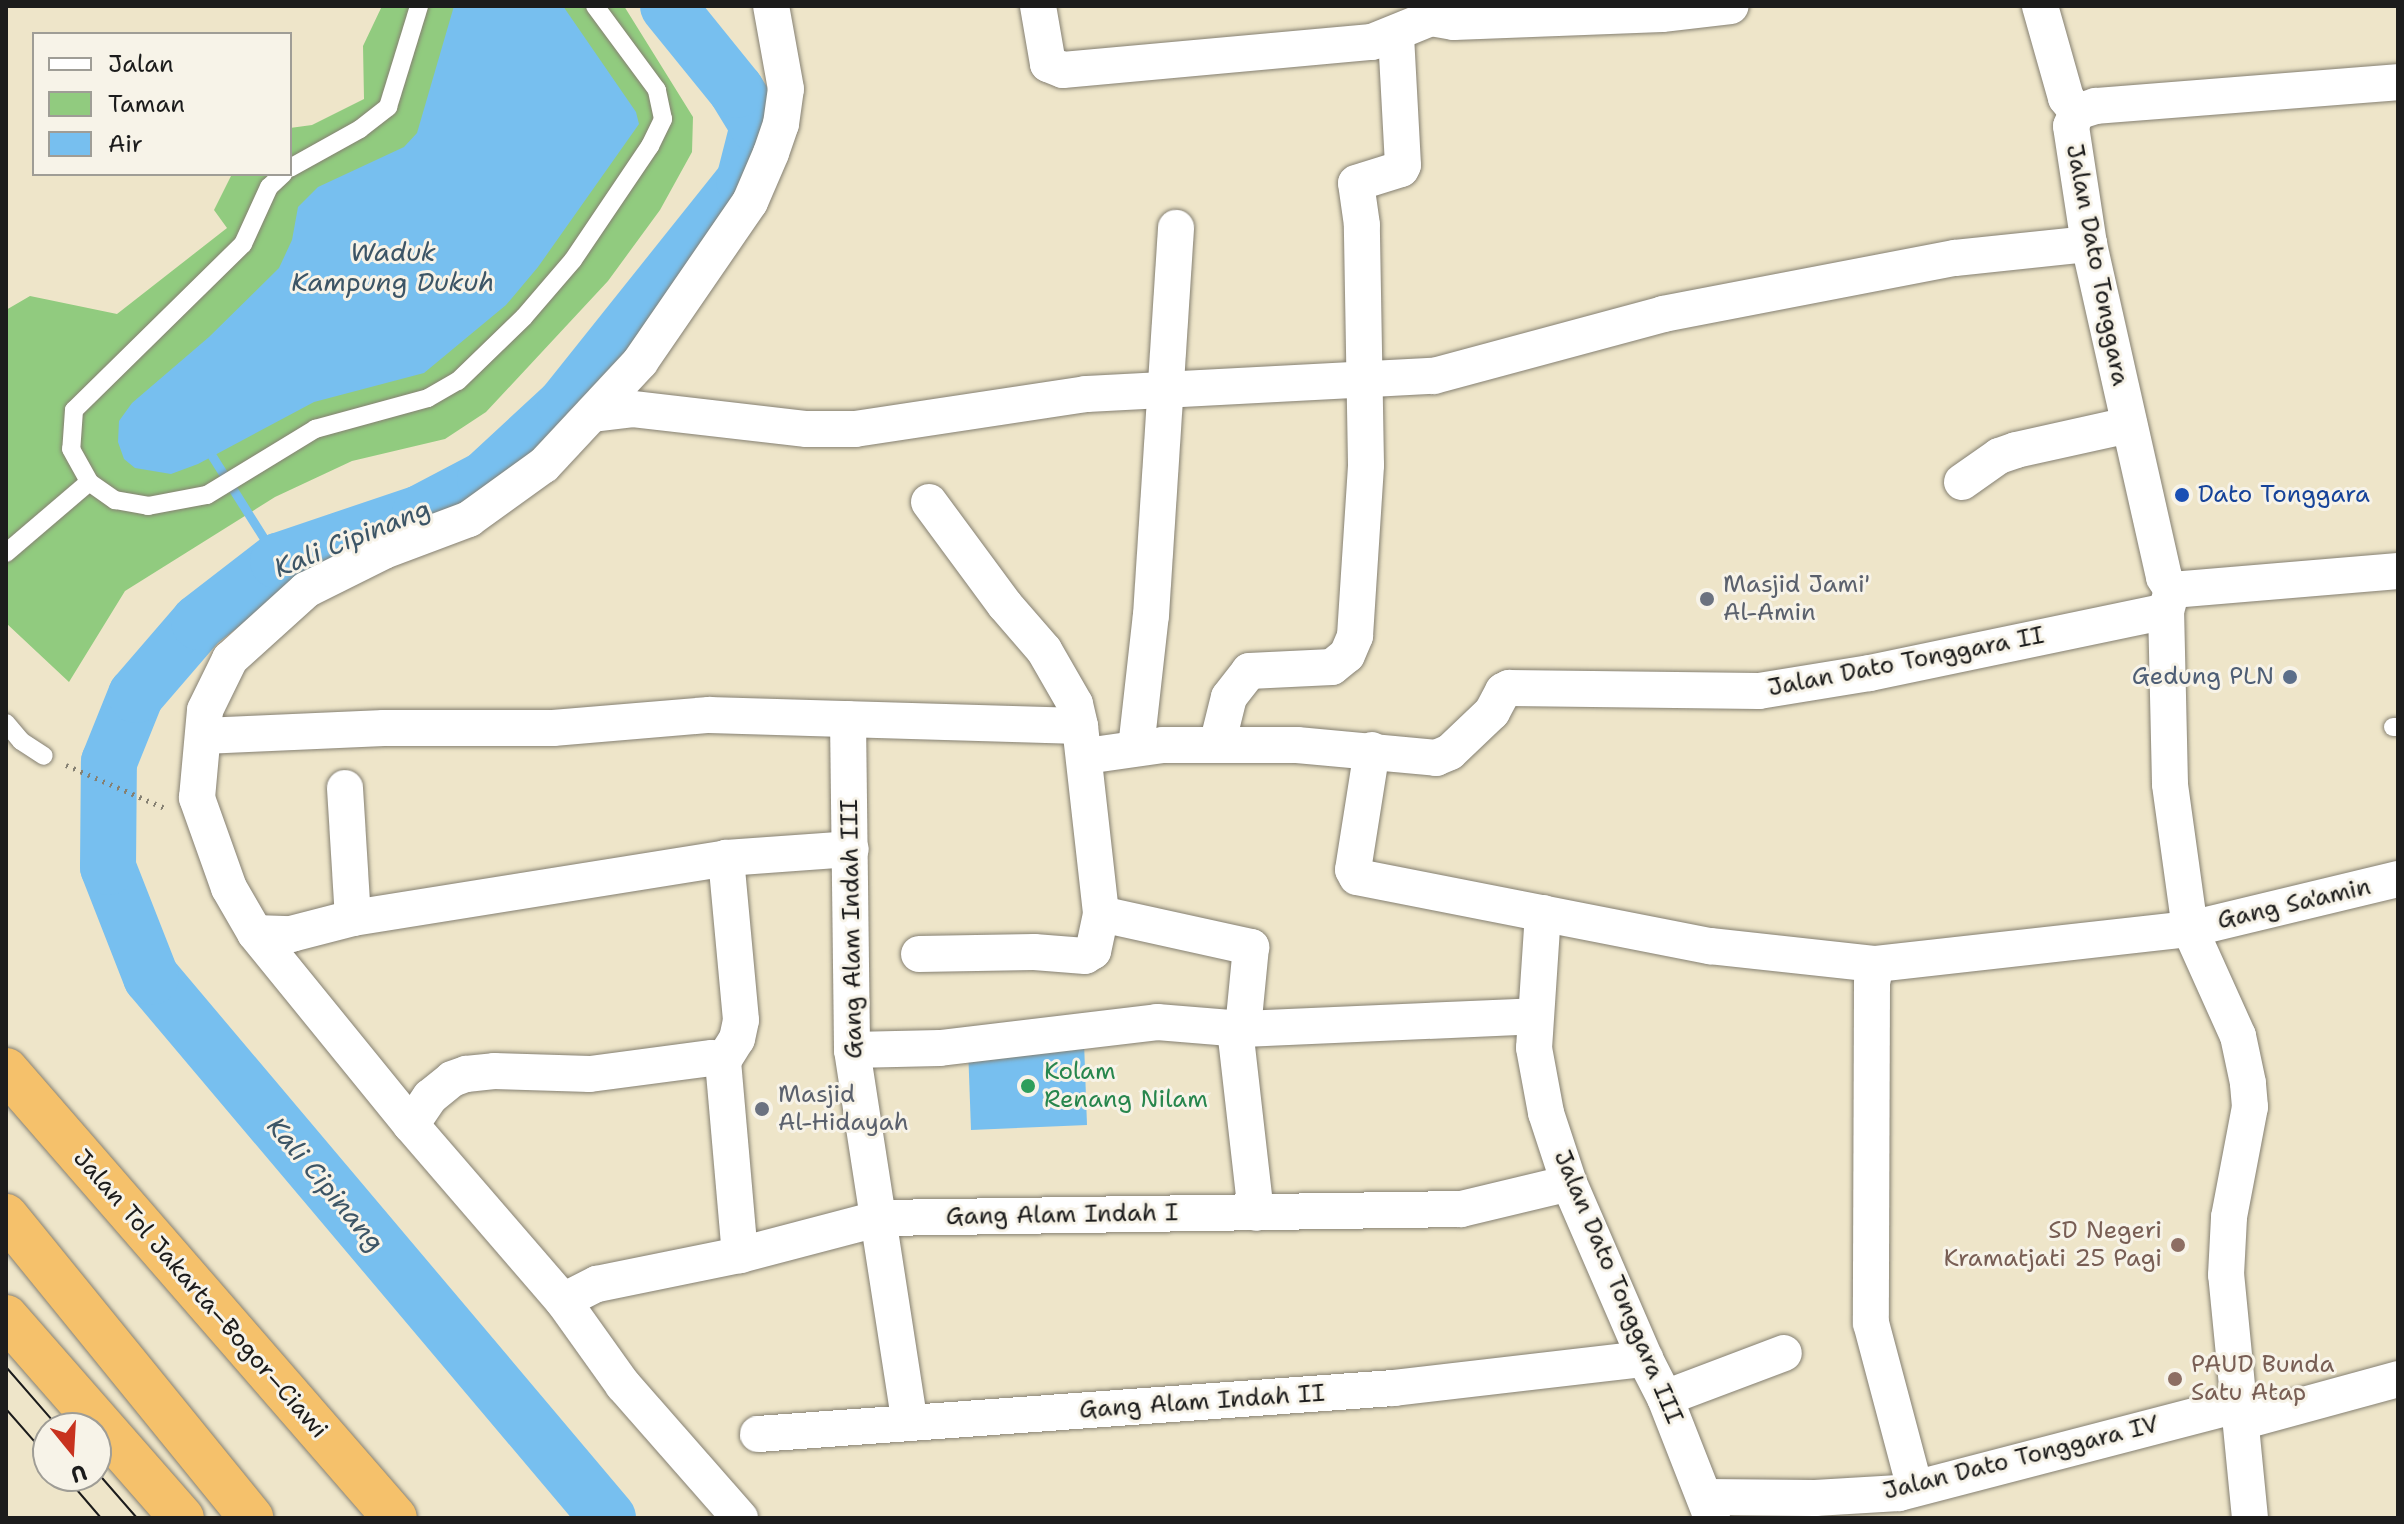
<!DOCTYPE html>
<html>
<head>
<meta charset="utf-8">
<style>
	body { margin:0 }
	#map { position:relative; width:2404px; height:1524px; overflow:hidden; background:#eee5c9; font-family:"Shantell Sans",sans-serif }
	div>[style] { position:absolute }
	[style*='--x'] { left:calc(var(--x)*1px); top:calc(var(--y)*1px); width:calc(var(--w)*1px); rotate:calc(var(--a)*1deg) }
	.green>* { inset:0; background:#91cb7f }
	.water>* { inset:0; background:#77bfef }
	.stream>* { height:9px; margin:-4.5px; padding:0 4.5px; transform-origin:4.5px; border-radius:4.5px; background:#77bfef }
	.river>* { height:56px; margin:-28px; padding:0 28px; transform-origin:28px; border-radius:28px; background:#77bfef }
	.path>* { height:5px; margin-top:-2.5px; transform-origin:0; background:repeating-linear-gradient(90deg,#858072 0 2px,transparent 0 8px) }
	.roads { filter:drop-shadow(0 0 2px #858072) drop-shadow(0 0 2px #858072) }
	.service>* { height:18px; margin:-9px; padding:0 9px; transform-origin:9px; border-radius:9px; background:#fff }
	.minor>* { height:36px; margin:-18px; padding:0 18px; transform-origin:18px; border-radius:18px; background:#fff }
	.motorway>* { height:44px; margin:-22px; padding:0 22px; transform-origin:22px; border-radius:22px; background:#f5c16b }
	.tram>* { height:2px; margin:-1px; padding:0 1px; transform-origin:1px; border-radius:1px; background:#1c1c1c }
	.dots>* { width:22px; height:22px; translate:-50% -50%; box-sizing:border-box; border:4px solid #f7f3e8; border-radius:50% }
	span { translate:-50% -50%; white-space:nowrap; text-align:center; line-height:1.15; -webkit-text-stroke:6px #f7f3e8; paint-order:stroke }
	.street-label { font-size:24px; color:#1c1c1c }
	.transit-label { font-size:24px; color:#164399 }
	.left { translate:0 -50%; text-align:left }
	.worship-label { font-size:24px; color:#5b616d }
	.service-label { font-size:24px; color:#4e5e75 }
	.right { translate:-100% -50%; text-align:right }
	.leisure-label { font-size:24px; color:#27864d }
	.education-label { font-size:24px; color:#785e54 }
	.water-label { font-size:26px; color:#3c5566; font-style:italic }
	.frame { position:absolute; inset:0; border:8px solid #1c1c1c; pointer-events:none }
	.legend { position:absolute; left:32px; top:32px; width:260px; height:144px; box-sizing:border-box; background:#f7f3e8; border:2px solid #9f9d96; margin:0; padding:10px 14px; list-style:none; font-size:24px; color:#1c1c1c }
	.legend li { display:flex; align-items:center; gap:16px; height:40px }
	.legend b { width:40px; border:2px solid #9f9d96 }
	.north { position:absolute; left:32px; top:1412px; width:80px; height:80px; box-sizing:border-box; background:#f7f3e8; border:2px solid #9f9d96; border-radius:50%; rotate:162deg; font-size:22px; font-weight:700; line-height:32px; text-align:center; color:#1c1c1c }
	.north::after { content:''; display:block; margin:auto; width:28px; height:36px; background:#c8321e; clip-path:polygon(50% 0,100% 100%,50% 72%,0 100%) }
</style>
</head>
<body>
<div id="map">
	<div class="green">
		<i style="clip-path:polygon(382px 6px,624px 6px,693px 117px,692px 152px,660px 210px,608px 281px,486px 412px,445px 439px,352px 461px,275px 497px,125px 591px,69px 682px,6px 623px,6px 310px,30px 296px,117px 314px,227px 228px,214px 210px,232px 174px,290px 174px,290px 128px,312px 125px,364px 99px,363px 46px)"></i>
	</div>
	<div class="water">
		<i style="clip-path:polygon(454px 6px,563px 6px,636px 112px,639px 124px,538px 267px,506px 305px,424px 373px,314px 402px,198px 464px,171px 474px,135px 468px,124px 459px,118px 442px,119px 421px,132px 403px,209px 337px,279px 268px,292px 240px,298px 207px,318px 187px,404px 147px,417px 133px)"></i>
		<i style="clip-path:polygon(1084px 1042px,1087px 1125px,971px 1130px,968px 1047px)"></i>
	</div>
	<div class="stream">
		<i style="--x:212;--y:456;--w:124;--a:57.8"></i>
	</div>
	<div class="river">
		<i style="--x:608;--y:1518;--w:708;--a:-130.19"></i>
		<i style="--x:151;--y:977;--w:118;--a:-111.4"></i>
		<i style="--x:108;--y:867;--w:105;--a:-89.5"></i>
		<i style="--x:109;--y:762;--w:72;--a:-68.1"></i>
		<i style="--x:136;--y:695;--w:96;--a:-49.2"></i>
		<i style="--x:199;--y:622;--w:100;--a:-37.7"></i>
		<i style="--x:278;--y:561;--w:150;--a:-18.7"></i>
		<i style="--x:420;--y:513;--w:73;--a:-27.6"></i>
		<i style="--x:485;--y:479;--w:109;--a:-42.8"></i>
		<i style="--x:565;--y:405;--w:287;--a:-51.4"></i>
		<i style="--x:744;--y:181;--w:57;--a:-75.7"></i>
		<i style="--x:758;--y:126;--w:42;--a:-121.4"></i>
		<i style="--x:736;--y:90;--w:108;--a:-129"></i>
	</div>
	<div class="path">
		<i style="--x:66;--y:765;--w:110;--a:23.5"></i>
	</div>
	<div class="roads">
		<div class="service">
			<i style="--x:290;--y:168;--w:80;--a:-29.1"></i>
			<i style="--x:360;--y:129;--w:36;--a:-38"></i>
			<i style="--x:388;--y:107;--w:106;--a:-72.9"></i>
			<i style="--x:283;--y:174;--w:19;--a:137"></i>
			<i style="--x:269;--y:187;--w:63;--a:114.5"></i>
			<i style="--x:243;--y:244;--w:237;--a:135.5"></i>
			<i style="--x:74;--y:410;--w:39;--a:94"></i>
			<i style="--x:71;--y:449;--w:38;--a:61"></i>
			<i style="--x:89;--y:482;--w:32;--a:35"></i>
			<i style="--x:115;--y:500;--w:34;--a:10"></i>
			<i style="--x:148;--y:506;--w:60;--a:-10.6"></i>
			<i style="--x:207;--y:495;--w:127;--a:-31.4"></i>
			<i style="--x:315;--y:429;--w:117;--a:-15.3"></i>
			<i style="--x:428;--y:398;--w:34;--a:-30"></i>
			<i style="--x:458;--y:381;--w:92;--a:-44.1"></i>
			<i style="--x:524;--y:317;--w:75;--a:-49.3"></i>
			<i style="--x:573;--y:260;--w:138;--a:-56"></i>
			<i style="--x:650;--y:146;--w:30;--a:-64"></i>
			<i style="--x:663;--y:119;--w:30;--a:-102"></i>
			<i style="--x:657;--y:90;--w:104;--a:-126.4"></i>
			<i style="--x:6;--y:553;--w:109;--a:-40.5"></i>
			<i style="--x:6;--y:723;--w:23;--a:50"></i>
			<i style="--x:21;--y:741;--w:27;--a:33"></i>
			<i style="--x:2393;--y:727;--w:5;--a:0"></i>
		</div>
		<div class="minor">
			<i style="--x:1038;--y:6;--w:59;--a:80.2"></i>
			<i style="--x:1048;--y:64;--w:16;--a:22"></i>
			<i style="--x:1063;--y:70;--w:310;--a:-5.2"></i>
			<i style="--x:1372;--y:42;--w:64;--a:-22.1"></i>
			<i style="--x:1429;--y:6;--w:12;--a:81"></i>
			<i style="--x:1431;--y:18;--w:23;--a:10"></i>
			<i style="--x:1454;--y:22;--w:208;--a:-2.2"></i>
			<i style="--x:1662;--y:14;--w:69;--a:-6.6"></i>
			<i style="--x:2040;--y:6;--w:96;--a:74.2"></i>
			<i style="--x:2066;--y:98;--w:18;--a:52"></i>
			<i style="--x:593;--y:414;--w:40;--a:-7.1"></i>
			<i style="--x:633;--y:409;--w:175;--a:6.6"></i>
			<i style="--x:807;--y:429;--w:48;--a:0"></i>
			<i style="--x:855;--y:429;--w:234;--a:-8.6"></i>
			<i style="--x:1086;--y:394;--w:348;--a:-3"></i>
			<i style="--x:1434;--y:376;--w:237;--a:-15.1"></i>
			<i style="--x:1663;--y:314;--w:297;--a:-10.9"></i>
			<i style="--x:1955;--y:258;--w:135;--a:-6"></i>
			<i style="--x:1962;--y:482;--w:45;--a:-35.1"></i>
			<i style="--x:1999;--y:456;--w:18;--a:-19"></i>
			<i style="--x:2016;--y:450;--w:116;--a:-12.5"></i>
			<i style="--x:929;--y:502;--w:128;--a:53.6"></i>
			<i style="--x:1005;--y:605;--w:60;--a:49.1"></i>
			<i style="--x:1044;--y:650;--w:62;--a:60.1"></i>
			<i style="--x:1075;--y:704;--w:23;--a:77"></i>
			<i style="--x:2172;--y:590;--w:227;--a:-4.8"></i>
			<i style="--x:848;--y:719;--w:331;--a:89.3"></i>
			<i style="--x:852;--y:1050;--w:377;--a:81.2"></i>
			<i style="--x:203;--y:736;--w:181;--a:-2.5"></i>
			<i style="--x:384;--y:728;--w:169;--a:0"></i>
			<i style="--x:553;--y:728;--w:157;--a:-4.8"></i>
			<i style="--x:709;--y:715;--w:371;--a:1.7"></i>
			<i style="--x:1080;--y:726;--w:189;--a:83.6"></i>
			<i style="--x:1101;--y:914;--w:38;--a:102"></i>
			<i style="--x:1093;--y:951;--w:9;--a:148"></i>
			<i style="--x:1085;--y:956;--w:51;--a:-175.5"></i>
			<i style="--x:1034;--y:952;--w:115;--a:179"></i>
			<i style="--x:1217;--y:745;--w:49;--a:-76"></i>
			<i style="--x:1229;--y:697;--w:33;--a:-52"></i>
			<i style="--x:1249;--y:671;--w:83;--a:-2.8"></i>
			<i style="--x:1332;--y:667;--w:19;--a:-39"></i>
			<i style="--x:1347;--y:655;--w:21;--a:-67"></i>
			<i style="--x:1355;--y:636;--w:171;--a:-86.3"></i>
			<i style="--x:1366;--y:465;--w:240;--a:-91"></i>
			<i style="--x:1362;--y:225;--w:42;--a:-98.1"></i>
			<i style="--x:1356;--y:183;--w:47;--a:-17.3"></i>
			<i style="--x:1401;--y:169;--w:4;--a:-63"></i>
			<i style="--x:1403;--y:165;--w:131;--a:-93.1"></i>
			<i style="--x:1136;--y:748;--w:134;--a:-83.6"></i>
			<i style="--x:1151;--y:615;--w:388;--a:-86.3"></i>
			<i style="--x:1372;--y:750;--w:121;--a:99"></i>
			<i style="--x:1353;--y:870;--w:8;--a:60"></i>
			<i style="--x:1357;--y:877;--w:360;--a:11.1"></i>
			<i style="--x:1710;--y:946;--w:167;--a:6.2"></i>
			<i style="--x:1876;--y:964;--w:316;--a:-6.4"></i>
			<i style="--x:2190;--y:929;--w:214;--a:-13.5"></i>
			<i style="--x:1086;--y:756;--w:78;--a:-8.1"></i>
			<i style="--x:1163;--y:745;--w:134;--a:0"></i>
			<i style="--x:1297;--y:745;--w:140;--a:5.3"></i>
			<i style="--x:1436;--y:758;--w:15;--a:-23"></i>
			<i style="--x:1450;--y:752;--w:58;--a:-43.6"></i>
			<i style="--x:1492;--y:712;--w:24;--a:-62"></i>
			<i style="--x:1503;--y:691;--w:7;--a:-27"></i>
			<i style="--x:1509;--y:688;--w:250;--a:0.7"></i>
			<i style="--x:1759;--y:691;--w:112;--a:-9.2"></i>
			<i style="--x:1870;--y:673;--w:302;--a:-11.8"></i>
			<i style="--x:345;--y:788;--w:130;--a:86.5"></i>
			<i style="--x:1543;--y:913;--w:135;--a:93.8"></i>
			<i style="--x:1534;--y:1048;--w:66;--a:79.5"></i>
			<i style="--x:1546;--y:1113;--w:74;--a:71.8"></i>
			<i style="--x:1569;--y:1183;--w:192;--a:66.6"></i>
			<i style="--x:1645;--y:1359;--w:44;--a:62.9"></i>
			<i style="--x:1665;--y:1398;--w:129;--a:68.6"></i>
			<i style="--x:1101;--y:914;--w:154;--a:12.4"></i>
			<i style="--x:1251;--y:947;--w:82;--a:95.6"></i>
			<i style="--x:255;--y:933;--w:36;--a:2"></i>
			<i style="--x:291;--y:934;--w:64;--a:-14.5"></i>
			<i style="--x:353;--y:918;--w:378;--a:-9.1"></i>
			<i style="--x:726;--y:858;--w:125;--a:-4.1"></i>
			<i style="--x:1876;--y:964;--w:19;--a:102"></i>
			<i style="--x:1872;--y:983;--w:340;--a:90.2"></i>
			<i style="--x:1871;--y:1323;--w:171;--a:75.1"></i>
			<i style="--x:1235;--y:1029;--w:185;--a:83.5"></i>
			<i style="--x:852;--y:1050;--w:88;--a:-1.3"></i>
			<i style="--x:940;--y:1048;--w:219;--a:-6.8"></i>
			<i style="--x:1157;--y:1022;--w:86;--a:4.7"></i>
			<i style="--x:1243;--y:1029;--w:292;--a:-2.5"></i>
			<i style="--x:723;--y:1061;--w:26;--a:-58"></i>
			<i style="--x:737;--y:1039;--w:19;--a:-78"></i>
			<i style="--x:741;--y:1020;--w:163;--a:-95.3"></i>
			<i style="--x:411;--y:1125;--w:34;--a:-56"></i>
			<i style="--x:430;--y:1097;--w:28;--a:-39"></i>
			<i style="--x:452;--y:1079;--w:15;--a:-20"></i>
			<i style="--x:466;--y:1074;--w:28;--a:-6"></i>
			<i style="--x:494;--y:1071;--w:96;--a:1.8"></i>
			<i style="--x:590;--y:1074;--w:123;--a:-7.5"></i>
			<i style="--x:712;--y:1058;--w:11;--a:15"></i>
			<i style="--x:723;--y:1061;--w:195;--a:85"></i>
			<i style="--x:563;--y:1301;--w:38;--a:-27"></i>
			<i style="--x:597;--y:1284;--w:146;--a:-11.5"></i>
			<i style="--x:740;--y:1255;--w:146;--a:-14.7"></i>
			<i style="--x:881;--y:1218;--w:580;--a:-0.89"></i>
			<i style="--x:1461;--y:1209;--w:111;--a:-13.5"></i>
			<i style="--x:1665;--y:1398;--w:127;--a:-20.7"></i>
			<i style="--x:2241;--y:1422;--w:163;--a:-15.3"></i>
			<i style="--x:758;--y:1434;--w:637;--a:-4.14"></i>
			<i style="--x:1393;--y:1388;--w:254;--a:-6.6"></i>
			<i style="--x:1706;--y:1497;--w:109;--a:0.5"></i>
			<i style="--x:1815;--y:1498;--w:84;--a:-3.4"></i>
			<i style="--x:1899;--y:1493;--w:350;--a:-14.6"></i>
			<i style="--x:740;--y:1518;--w:177;--a:-131.3"></i>
			<i style="--x:623;--y:1385;--w:103;--a:-125.5"></i>
			<i style="--x:563;--y:1301;--w:233;--a:-130.8"></i>
			<i style="--x:411;--y:1125;--w:247;--a:-129.1"></i>
			<i style="--x:255;--y:933;--w:52;--a:-120"></i>
			<i style="--x:229;--y:888;--w:96;--a:-109.6"></i>
			<i style="--x:197;--y:798;--w:88;--a:-84.8"></i>
			<i style="--x:205;--y:710;--w:57;--a:-63.9"></i>
			<i style="--x:230;--y:659;--w:103;--a:-42.2"></i>
			<i style="--x:306;--y:590;--w:87;--a:-26.6"></i>
			<i style="--x:384;--y:551;--w:91;--a:-20.6"></i>
			<i style="--x:469;--y:519;--w:92;--a:-35.8"></i>
			<i style="--x:544;--y:465;--w:141;--a:-47"></i>
			<i style="--x:640;--y:362;--w:194;--a:-55.5"></i>
			<i style="--x:750;--y:202;--w:53;--a:-66.8"></i>
			<i style="--x:771;--y:153;--w:31;--a:-71"></i>
			<i style="--x:781;--y:124;--w:35;--a:-82"></i>
			<i style="--x:786;--y:89;--w:84;--a:-100.2"></i>
			<i style="--x:2250;--y:1518;--w:244;--a:-95.6"></i>
			<i style="--x:2226;--y:1275;--w:58;--a:-87"></i>
			<i style="--x:2229;--y:1217;--w:112;--a:-79.2"></i>
			<i style="--x:2250;--y:1107;--w:24;--a:-95"></i>
			<i style="--x:2248;--y:1083;--w:48;--a:-102"></i>
			<i style="--x:2238;--y:1036;--w:117;--a:-114.2"></i>
			<i style="--x:2190;--y:929;--w:146;--a:-97.9"></i>
			<i style="--x:2170;--y:784;--w:173;--a:-91.3"></i>
			<i style="--x:2166;--y:611;--w:22;--a:-74"></i>
			<i style="--x:2172;--y:590;--w:15;--a:-122"></i>
			<i style="--x:2164;--y:577;--w:341;--a:-102.7"></i>
			<i style="--x:2089;--y:244;--w:119;--a:-98.7"></i>
			<i style="--x:2071;--y:126;--w:15;--a:-67"></i>
			<i style="--x:2077;--y:112;--w:20;--a:-18"></i>
			<i style="--x:2096;--y:106;--w:303;--a:-4.5"></i>
		</div>
		<div class="motorway">
			<i style="--x:6;--y:1070;--w:593;--a:49.03"></i>
			<i style="--x:6;--y:1216;--w:389;--a:50.9"></i>
			<i style="--x:6;--y:1317;--w:267;--a:48.8"></i>
		</div>
	</div>
	<div class="tram">
		<i style="--x:6;--y:1367;--w:81;--a:49"></i>
		<i style="--x:6;--y:1409;--w:64;--a:48.8"></i>
		<i style="--x:96;--y:1471;--w:62;--a:48.9"></i>
		<i style="--x:65;--y:1476;--w:55;--a:49.4"></i>
	</div>
	<div class="dots">
		<i style="left:2182px;top:495px;background:#1a4fb4"></i>
		<i style="left:1707px;top:599px;background:#6b7280"></i>
		<i style="left:2290px;top:677px;background:#5c6f8a"></i>
		<i style="left:1028px;top:1086px;background:#2e9e5b"></i>
		<i style="left:762px;top:1109px;background:#6b7280"></i>
		<i style="left:2178px;top:1245px;background:#8d6e63"></i>
		<i style="left:2175px;top:1379px;background:#8d6e63"></i>
	</div>
	<div class="street-label">
		<span style="left:2097px;top:265px;rotate:79deg">Jalan Dato Tonggara</span>
		<span style="left:1906px;top:662px;rotate:-11deg">Jalan Dato Tonggara II</span>
		<span style="left:2294px;top:904px;rotate:-13deg">Gang Sa'amin</span>
		<span style="left:852px;top:929px;rotate:-91deg">Gang Alam Indah III</span>
		<span style="left:1062px;top:1215px;rotate:-1deg">Gang Alam Indah I</span>
		<span style="left:1618px;top:1287px;rotate:67deg">Jalan Dato Tonggara III</span>
		<span style="left:200px;top:1294px;rotate:49deg">Jalan Tol Jakarta–Bogor–Ciawi</span>
		<span style="left:1202px;top:1402px;rotate:-4deg">Gang Alam Indah II</span>
		<span style="left:2021px;top:1458px;rotate:-14deg">Jalan Dato Tonggara IV</span>
	</div>
	<div class="transit-label">
		<span class="left" style="left:2198px;top:495px">Dato Tonggara</span>
	</div>
	<div class="worship-label">
		<span class="left" style="left:1723px;top:599px">Masjid Jami'<br>Al-Amin</span>
		<span class="left" style="left:778px;top:1109px">Masjid<br>Al-Hidayah</span>
	</div>
	<div class="service-label">
		<span class="right" style="left:2274px;top:677px">Gedung PLN</span>
	</div>
	<div class="leisure-label">
		<span class="left" style="left:1044px;top:1086px">Kolam<br>Renang Nilam</span>
	</div>
	<div class="education-label">
		<span class="right" style="left:2162px;top:1245px">SD Negeri<br>Kramatjati 25 Pagi</span>
		<span class="left" style="left:2191px;top:1379px">PAUD Bunda<br>Satu Atap</span>
	</div>
	<div class="water-label">
		<span style="left:393px;top:267px">Waduk<br>Kampung Dukuh</span>
		<span style="left:352px;top:538px;rotate:-22deg">Kali Cipinang</span>
		<span style="left:326px;top:1184px;rotate:50deg">Kali Cipinang</span>
	</div>
	<div class="frame"></div>
	<ul class="legend">
	<li><b style="height:10px;background:#fff"></b>Jalan</li>
	<li><b style="height:22px;background:#91cb7f"></b>Taman</li>
	<li><b style="height:22px;background:#77bfef"></b>Air</li>
	</ul>
	<div class="north">U</div>
</div>
</body>
</html>
